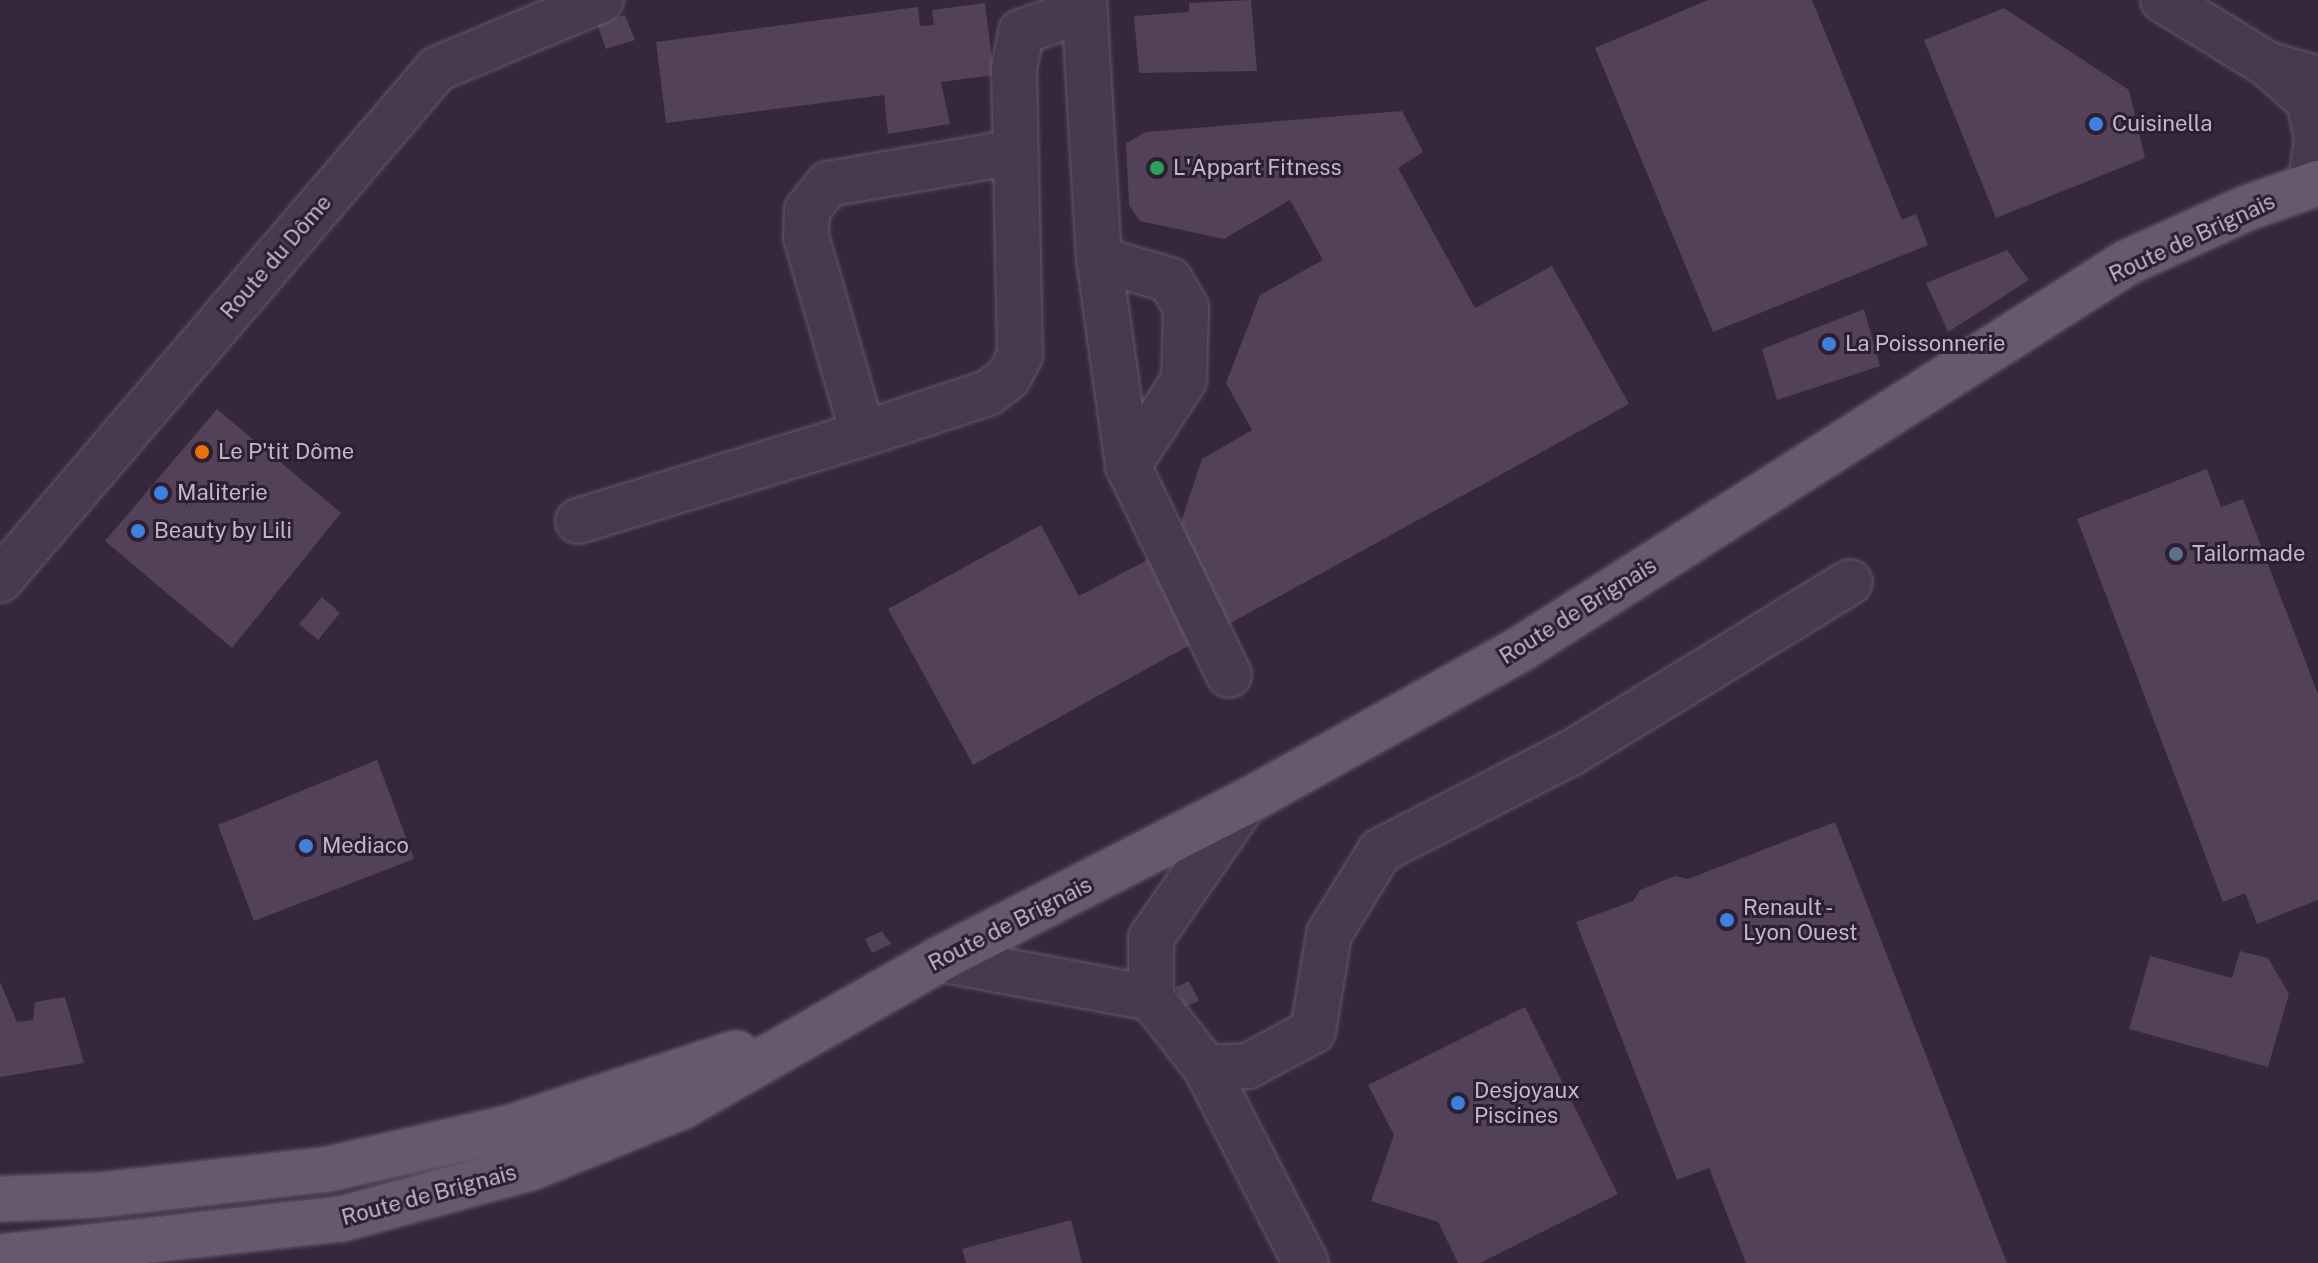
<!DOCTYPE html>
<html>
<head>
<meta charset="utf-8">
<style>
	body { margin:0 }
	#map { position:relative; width:2318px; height:1263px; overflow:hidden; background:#36273c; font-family:"Public Sans",sans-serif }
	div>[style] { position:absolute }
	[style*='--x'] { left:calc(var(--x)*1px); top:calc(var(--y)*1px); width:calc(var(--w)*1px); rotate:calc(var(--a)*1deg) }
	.building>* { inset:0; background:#524159 }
	.roads { filter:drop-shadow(0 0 2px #65586a) drop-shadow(0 0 2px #65586a) }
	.minor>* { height:44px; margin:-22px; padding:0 22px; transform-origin:22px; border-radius:22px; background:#473a4c }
	.major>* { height:44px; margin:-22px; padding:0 22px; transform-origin:22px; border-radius:22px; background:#66596c }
	.dots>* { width:22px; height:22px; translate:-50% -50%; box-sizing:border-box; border:4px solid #2c1f31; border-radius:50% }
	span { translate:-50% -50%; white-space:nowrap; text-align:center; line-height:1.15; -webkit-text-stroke:6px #2c1f31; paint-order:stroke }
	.poi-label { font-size:22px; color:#c3b6c7 }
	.left { translate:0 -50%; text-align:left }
	.street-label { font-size:22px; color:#c3b6c7 }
</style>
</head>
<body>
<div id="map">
	<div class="building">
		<i style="clip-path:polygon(1251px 0,1257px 71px,1139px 73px,1134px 16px,1189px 12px,1189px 3px)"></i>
		<i style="clip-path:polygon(1708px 0,1812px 0,1902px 220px,1916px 214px,1928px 245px,1713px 332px,1595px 48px)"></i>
		<i style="clip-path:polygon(985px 3px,994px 75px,941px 82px,950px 124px,888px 134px,884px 95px,666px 123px,656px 42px,918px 7px,920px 26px,934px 25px,932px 10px)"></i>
		<i style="clip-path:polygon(2004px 8px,2129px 90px,2145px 158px,1996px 218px,1924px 40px)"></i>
		<i style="clip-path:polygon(625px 15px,635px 40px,606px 49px,597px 24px)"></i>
		<i style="clip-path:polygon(1402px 111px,1423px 152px,1398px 168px,1475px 308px,1552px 266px,1629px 404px,1229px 624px,1178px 531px,1202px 459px,1252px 430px,1226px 383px,1260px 295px,1323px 260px,1290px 200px,1224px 239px,1140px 221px,1129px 205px,1126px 143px,1146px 132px)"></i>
		<i style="clip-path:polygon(2007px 250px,2029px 280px,1948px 332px,1926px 283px)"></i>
		<i style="clip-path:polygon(1864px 309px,1880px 366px,1777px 400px,1762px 349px)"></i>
		<i style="clip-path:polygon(217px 409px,341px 513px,232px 648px,105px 541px)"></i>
		<i style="clip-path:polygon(2207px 469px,2221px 507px,2243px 499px,2318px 694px,2318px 900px,2257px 924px,2245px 893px,2223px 902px,2077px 519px)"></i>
		<i style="clip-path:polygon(1041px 525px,1079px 596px,1151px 558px,1197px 641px,973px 765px,888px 609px)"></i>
		<i style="clip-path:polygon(322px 597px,340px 613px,318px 640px,299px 624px)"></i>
		<i style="clip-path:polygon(377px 760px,414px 859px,254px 921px,218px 825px)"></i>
		<i style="clip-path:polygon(1835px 822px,2007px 1263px,1746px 1263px,1709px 1168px,1677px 1180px,1576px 922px,1633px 901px,1640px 890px,1675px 876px,1688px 879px)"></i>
		<i style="clip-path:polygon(882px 931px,891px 944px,872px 953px,865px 939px)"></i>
		<i style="clip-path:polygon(2240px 951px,2268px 958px,2289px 994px,2268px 1067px,2129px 1029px,2150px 956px,2232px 978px)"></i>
		<i style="clip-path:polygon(1189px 981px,1199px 1001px,1185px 1007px,1176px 987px)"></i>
		<i style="clip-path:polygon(0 982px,17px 1022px,33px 1020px,35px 1002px,65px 997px,84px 1063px,0 1077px)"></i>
		<i style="clip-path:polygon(1525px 1007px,1618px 1194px,1480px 1263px,1458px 1263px,1438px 1222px,1371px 1201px,1394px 1135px,1368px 1085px)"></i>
		<i style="clip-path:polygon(1071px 1220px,1082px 1263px,966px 1263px,962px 1249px)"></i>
	</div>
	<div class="roads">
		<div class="minor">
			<i style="--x:1084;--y:0;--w:259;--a:86.7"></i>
			<i style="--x:1099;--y:259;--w:209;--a:82"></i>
			<i style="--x:1128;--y:466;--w:232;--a:64.2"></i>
			<i style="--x:2163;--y:0;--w:122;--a:31.6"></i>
			<i style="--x:2267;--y:64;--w:53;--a:16.4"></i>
			<i style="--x:2272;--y:68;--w:50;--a:41.7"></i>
			<i style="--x:2309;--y:101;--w:40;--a:78"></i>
			<i style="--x:2317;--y:140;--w:47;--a:98.7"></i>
			<i style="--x:1099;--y:259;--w:74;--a:16.5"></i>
			<i style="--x:1170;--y:280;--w:32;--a:60"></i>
			<i style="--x:1186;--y:308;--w:72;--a:91.6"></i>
			<i style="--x:1184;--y:380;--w:103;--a:123.1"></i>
			<i style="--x:863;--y:434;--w:205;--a:-106.1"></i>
			<i style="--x:806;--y:237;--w:27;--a:-88"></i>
			<i style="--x:807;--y:210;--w:33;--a:-51"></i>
			<i style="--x:828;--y:184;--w:190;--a:-9.7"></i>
			<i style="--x:578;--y:521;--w:298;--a:-17"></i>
			<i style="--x:863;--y:434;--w:132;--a:-18.2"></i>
			<i style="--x:988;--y:393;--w:25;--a:-37"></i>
			<i style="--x:1008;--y:378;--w:26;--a:-62"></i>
			<i style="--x:1020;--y:355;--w:286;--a:-91.2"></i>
			<i style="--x:1014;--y:69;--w:38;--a:-79"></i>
			<i style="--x:1021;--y:32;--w:67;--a:-19.2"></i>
			<i style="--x:0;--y:580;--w:672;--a:-49.46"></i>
			<i style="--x:437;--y:69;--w:178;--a:-22.8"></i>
			<i style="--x:940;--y:959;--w:215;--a:10.5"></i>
			<i style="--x:1151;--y:998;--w:60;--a:-90"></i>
			<i style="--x:1151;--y:938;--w:164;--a:-55.4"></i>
			<i style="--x:1151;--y:998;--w:89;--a:51.8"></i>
			<i style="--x:1206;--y:1068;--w:219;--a:62.9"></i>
			<i style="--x:1206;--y:1068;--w:42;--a:-2.7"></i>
			<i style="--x:1248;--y:1066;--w:74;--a:-28.3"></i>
			<i style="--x:1313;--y:1031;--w:98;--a:-80.6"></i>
			<i style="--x:1329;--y:934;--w:97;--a:-58.4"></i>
			<i style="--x:1380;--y:851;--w:215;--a:-27.2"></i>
			<i style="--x:1571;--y:753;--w:327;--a:-31.5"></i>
		</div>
		<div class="major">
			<i style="--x:0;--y:1199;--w:99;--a:-2.3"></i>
			<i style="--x:99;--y:1195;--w:231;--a:-6.4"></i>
			<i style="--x:329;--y:1169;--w:188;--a:-12.9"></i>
			<i style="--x:512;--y:1127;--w:236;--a:-18.3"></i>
			<i style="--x:0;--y:1257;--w:343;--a:-6.4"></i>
			<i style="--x:341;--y:1219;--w:196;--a:-15.1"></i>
			<i style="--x:530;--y:1168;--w:163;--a:-22"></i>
			<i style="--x:681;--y:1107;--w:298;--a:-29.7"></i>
			<i style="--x:940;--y:959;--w:342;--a:-27.2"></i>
			<i style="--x:1244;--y:803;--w:318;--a:-29.1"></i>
			<i style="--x:1522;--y:648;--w:716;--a:-32.51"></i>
			<i style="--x:2126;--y:263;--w:133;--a:-24.4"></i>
			<i style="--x:2247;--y:208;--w:75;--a:-19.4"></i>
		</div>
	</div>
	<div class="dots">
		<i style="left:2096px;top:124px;background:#3f7fe0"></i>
		<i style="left:1157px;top:168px;background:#2e9e5b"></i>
		<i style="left:1829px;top:344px;background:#3f7fe0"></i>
		<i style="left:202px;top:452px;background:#e8710a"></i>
		<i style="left:161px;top:493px;background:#3f7fe0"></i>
		<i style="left:138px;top:531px;background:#3f7fe0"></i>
		<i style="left:2176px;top:554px;background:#5c6f8a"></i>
		<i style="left:306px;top:846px;background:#3f7fe0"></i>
		<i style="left:1727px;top:920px;background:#3f7fe0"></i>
		<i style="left:1458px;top:1103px;background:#3f7fe0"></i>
	</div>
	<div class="poi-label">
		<span class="left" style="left:2112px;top:124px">Cuisinella</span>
		<span class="left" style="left:1173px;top:168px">L'Appart Fitness</span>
		<span class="left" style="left:1845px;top:344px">La Poissonnerie</span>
		<span class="left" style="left:218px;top:452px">Le P'tit Dôme</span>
		<span class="left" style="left:177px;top:493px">Maliterie</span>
		<span class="left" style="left:154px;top:531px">Beauty by Lili</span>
		<span class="left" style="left:2192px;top:554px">Tailormade</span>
		<span class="left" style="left:322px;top:846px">Mediaco</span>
		<span class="left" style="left:1743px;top:920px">Renault -<br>Lyon Ouest</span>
		<span class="left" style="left:1474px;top:1103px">Desjoyaux<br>Piscines</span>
	</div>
	<div class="street-label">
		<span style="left:2192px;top:238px;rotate:-25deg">Route de Brignais</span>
		<span style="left:276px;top:257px;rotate:-49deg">Route du Dôme</span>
		<span style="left:1578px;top:611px;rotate:-32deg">Route de Brignais</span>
		<span style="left:1010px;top:924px;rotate:-27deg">Route de Brignais</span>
		<span style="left:429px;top:1195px;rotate:-15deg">Route de Brignais</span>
	</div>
</div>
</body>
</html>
